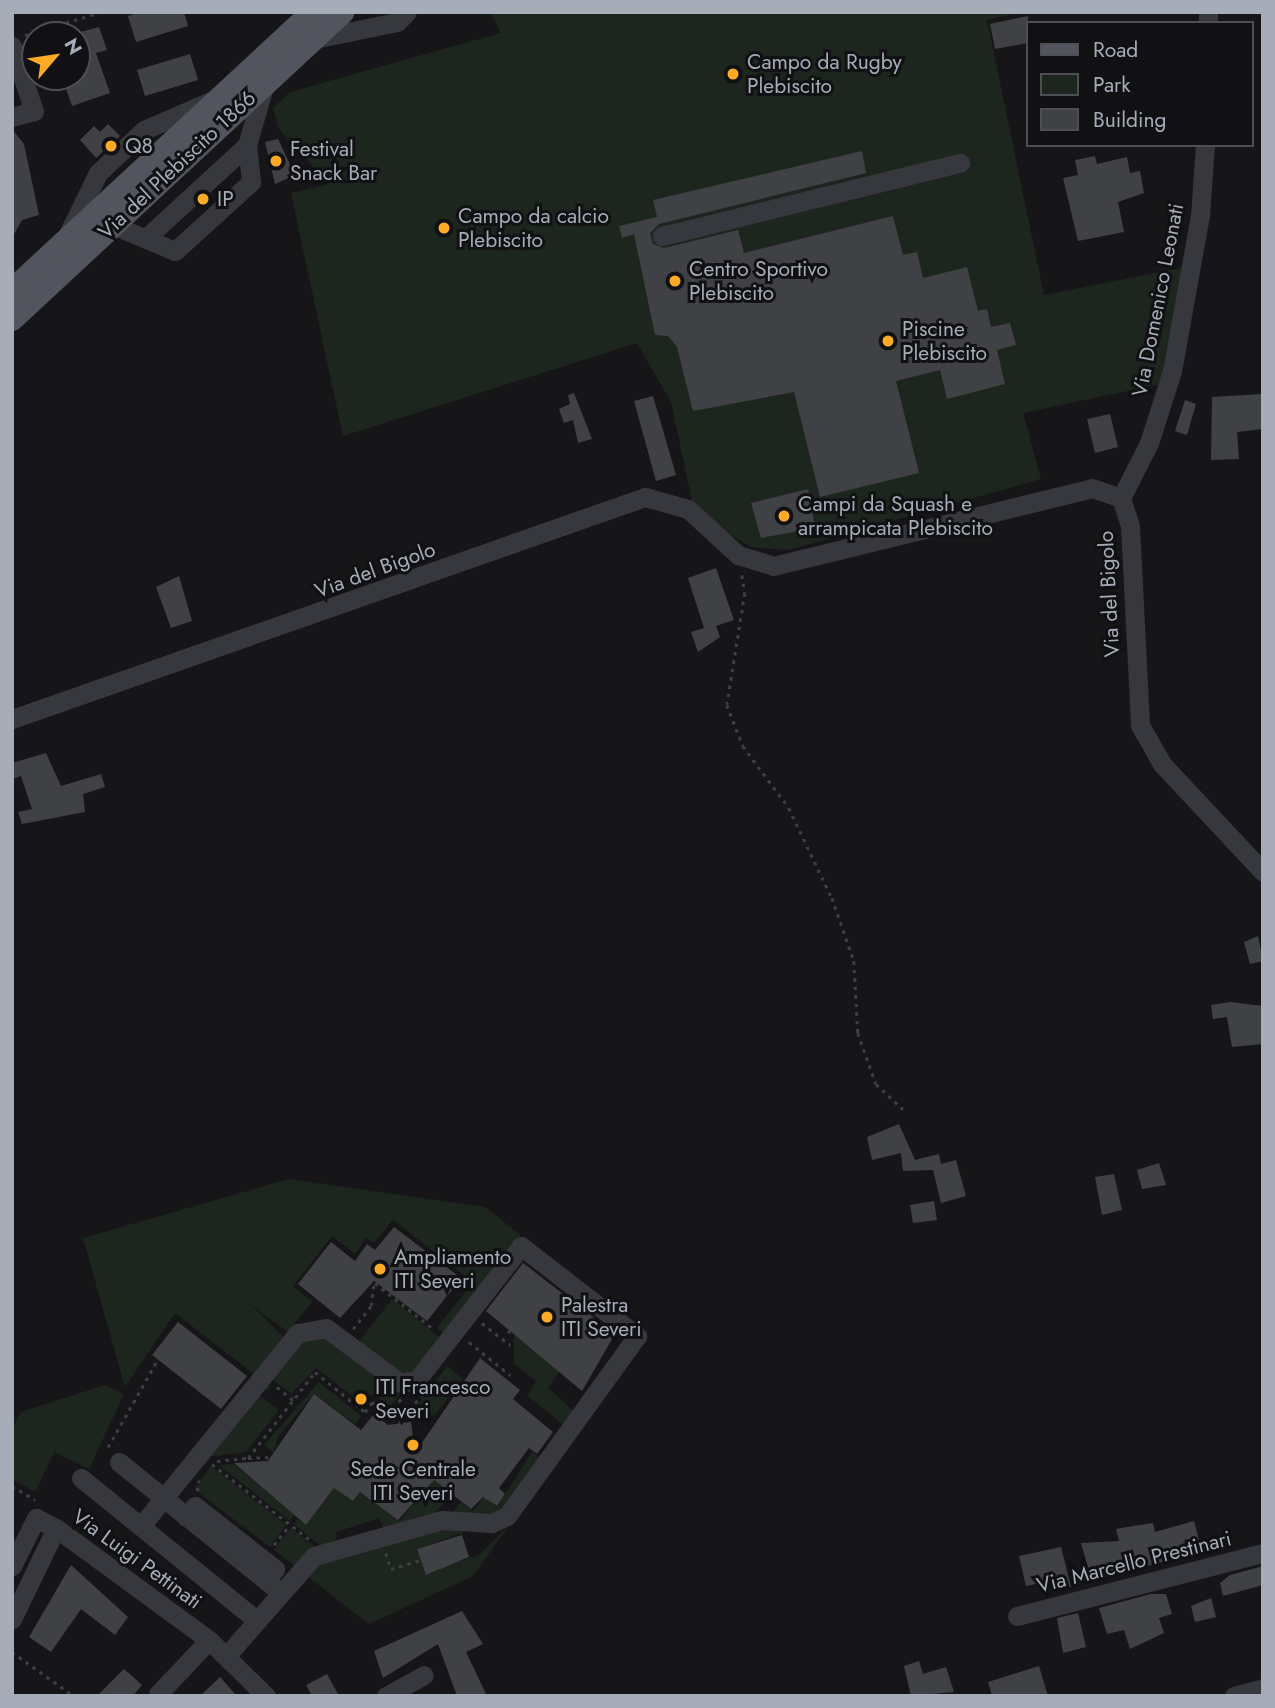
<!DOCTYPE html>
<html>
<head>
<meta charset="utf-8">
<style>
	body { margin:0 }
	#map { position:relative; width:1275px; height:1708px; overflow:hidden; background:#161618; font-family:Jost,sans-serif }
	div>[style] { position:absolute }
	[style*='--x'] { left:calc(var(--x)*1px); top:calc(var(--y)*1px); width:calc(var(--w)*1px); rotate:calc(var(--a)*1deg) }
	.green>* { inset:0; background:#1d261e }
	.building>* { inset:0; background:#404145 }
	.path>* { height:2.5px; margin-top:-1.25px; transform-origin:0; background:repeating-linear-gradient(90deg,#3c3f44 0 3.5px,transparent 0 8.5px) }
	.minor>* { height:19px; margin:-9.5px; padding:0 9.5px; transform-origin:9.5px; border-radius:9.5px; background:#36383d }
	.major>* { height:24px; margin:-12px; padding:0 12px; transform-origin:12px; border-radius:12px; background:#52555d }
	.dots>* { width:19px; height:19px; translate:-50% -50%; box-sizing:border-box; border:4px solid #111113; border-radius:50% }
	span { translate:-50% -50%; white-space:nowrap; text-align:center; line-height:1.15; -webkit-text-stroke:6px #111113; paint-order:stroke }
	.poi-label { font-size:21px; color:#a6adb9 }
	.left { translate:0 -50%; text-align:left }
	.street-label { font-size:21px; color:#a6adb9 }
	.frame { position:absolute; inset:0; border:14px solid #a6adb9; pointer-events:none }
	.legend { position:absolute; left:1026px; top:21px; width:228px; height:126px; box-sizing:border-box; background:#111113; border:2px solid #4d4f55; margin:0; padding:9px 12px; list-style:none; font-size:21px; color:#a6adb9 }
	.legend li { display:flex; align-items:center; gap:14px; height:35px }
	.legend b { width:35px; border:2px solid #4d4f55 }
	.north { position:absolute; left:21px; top:21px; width:70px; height:70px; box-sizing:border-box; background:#111113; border:2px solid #4d4f55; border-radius:50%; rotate:61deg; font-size:19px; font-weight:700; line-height:28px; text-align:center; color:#a6adb9 }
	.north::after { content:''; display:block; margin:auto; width:24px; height:32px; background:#ffaa27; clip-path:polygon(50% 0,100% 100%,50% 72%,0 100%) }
</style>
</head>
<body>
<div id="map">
	<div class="green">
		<i style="clip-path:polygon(490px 12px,1021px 12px,987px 20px,1044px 295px,1186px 267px,1161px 384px,1023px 413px,1041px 479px,788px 550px,751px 547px,716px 526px,692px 501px,671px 402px,637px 343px,343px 436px,291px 193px,329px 184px,278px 128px,273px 108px,290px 92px,501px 33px)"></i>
		<i style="clip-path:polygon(289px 1179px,485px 1207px,521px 1235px,447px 1336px,437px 1328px,473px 1282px,393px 1220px,374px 1243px,366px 1238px,355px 1254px,332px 1236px,293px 1286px,312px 1302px,288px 1332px,250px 1304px,285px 1338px,254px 1374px,175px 1313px,125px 1387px,83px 1238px)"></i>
		<i style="clip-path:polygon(392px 1299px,443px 1340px,421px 1369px,406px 1376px,358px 1343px)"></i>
		<i style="clip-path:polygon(320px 1324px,402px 1391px,390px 1407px,374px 1394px,356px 1399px,316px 1368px,291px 1394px,266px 1374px)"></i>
		<i style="clip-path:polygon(514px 1334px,560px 1371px,548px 1388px,576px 1413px,567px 1428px,527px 1395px,536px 1381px,514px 1364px)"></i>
		<i style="clip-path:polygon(447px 1366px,463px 1379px,434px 1416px,418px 1404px)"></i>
		<i style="clip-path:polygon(261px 1380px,272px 1388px,257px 1393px,279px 1410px,246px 1452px,207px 1457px)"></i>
		<i style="clip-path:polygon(319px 1382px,361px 1416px,355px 1424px,314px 1394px,278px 1437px,273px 1453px,264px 1445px)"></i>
		<i style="clip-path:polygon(105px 1385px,124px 1394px,89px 1469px,54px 1452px,35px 1492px,12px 1479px,12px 1429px,21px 1412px)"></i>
		<i style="clip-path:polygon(532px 1452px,543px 1460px,506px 1508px,490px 1517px,451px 1514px,461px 1502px,473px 1511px,484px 1497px,497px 1507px)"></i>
		<i style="clip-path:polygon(234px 1464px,294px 1514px,290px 1521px,219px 1465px)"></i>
		<i style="clip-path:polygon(211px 1466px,286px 1525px,270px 1547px,194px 1489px)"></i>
		<i style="clip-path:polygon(432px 1479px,451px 1494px,433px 1516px,385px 1531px,379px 1518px,336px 1532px,337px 1544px,324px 1549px,294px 1524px,297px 1519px,306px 1525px,336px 1486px,352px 1484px,345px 1496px,353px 1502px,363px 1490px,400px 1521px)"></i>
		<i style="clip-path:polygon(510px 1524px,473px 1576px,369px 1624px,302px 1572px,310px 1562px,433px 1526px,464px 1532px,417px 1549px,426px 1575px,440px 1570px,437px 1557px,446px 1565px,478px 1556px)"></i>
		<i style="clip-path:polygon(291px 1528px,319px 1550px,295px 1566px,274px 1550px)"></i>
	</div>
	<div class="building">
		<i style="clip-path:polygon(140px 12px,184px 12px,188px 26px,136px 42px,128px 16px)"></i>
		<i style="clip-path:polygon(1028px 16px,1028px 43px,995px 49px,990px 24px)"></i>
		<i style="clip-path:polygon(99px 27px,107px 50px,96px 53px,110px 93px,72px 106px,63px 80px,77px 77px,77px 33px)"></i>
		<i style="clip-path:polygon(190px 54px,198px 80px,145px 96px,137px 70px)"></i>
		<i style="clip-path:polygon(108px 124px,120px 136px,96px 158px,80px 140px,94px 126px,100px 132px)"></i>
		<i style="clip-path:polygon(12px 129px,24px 144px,39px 215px,22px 220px,12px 238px)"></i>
		<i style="clip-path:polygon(278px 139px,295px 175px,275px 184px,265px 142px)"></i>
		<i style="clip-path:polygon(862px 151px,866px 173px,659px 224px,650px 233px,653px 244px,664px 248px,738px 230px,744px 253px,893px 216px,903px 255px,917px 252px,923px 278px,967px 267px,978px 311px,987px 309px,991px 327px,1010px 323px,1016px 345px,997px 350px,1005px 384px,947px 399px,940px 370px,896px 381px,919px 473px,820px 497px,794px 392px,693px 411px,677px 347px,668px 336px,655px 335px,634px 234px,622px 238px,619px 226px,657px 217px,653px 200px)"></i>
		<i style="clip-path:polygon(1095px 156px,1097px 164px,1127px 157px,1130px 173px,1140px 171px,1144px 193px,1118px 202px,1124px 232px,1078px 241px,1063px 178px,1078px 175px,1075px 160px)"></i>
		<i style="clip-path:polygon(574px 393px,592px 439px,578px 443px,573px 420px,564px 423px,559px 409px,570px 404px,568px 395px)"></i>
		<i style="clip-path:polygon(1263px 394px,1263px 429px,1237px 432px,1239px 459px,1211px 460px,1212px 397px)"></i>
		<i style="clip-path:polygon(653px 396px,676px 475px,656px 481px,634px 401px)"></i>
		<i style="clip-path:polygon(1185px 400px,1196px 404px,1187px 435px,1175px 431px)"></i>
		<i style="clip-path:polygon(1110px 414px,1118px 447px,1095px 453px,1087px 419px)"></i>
		<i style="clip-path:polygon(808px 489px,815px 528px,761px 538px,751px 503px)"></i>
		<i style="clip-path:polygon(716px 568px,734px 620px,716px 626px,720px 637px,698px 652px,691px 632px,704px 628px,688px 578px)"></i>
		<i style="clip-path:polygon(179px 576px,192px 621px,171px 628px,156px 587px)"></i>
		<i style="clip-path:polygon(46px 753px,61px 786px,101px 774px,105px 787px,83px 794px,85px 812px,22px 824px,18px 812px,32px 809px,21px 776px,12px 779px,12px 763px)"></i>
		<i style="clip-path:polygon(1258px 936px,1263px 961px,1250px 964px,1244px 942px)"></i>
		<i style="clip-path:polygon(1230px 1002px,1263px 1006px,1263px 1044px,1232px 1047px,1227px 1017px,1213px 1019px,1211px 1005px)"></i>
		<i style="clip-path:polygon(899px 1124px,915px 1160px,939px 1154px,941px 1164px,956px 1160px,966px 1196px,941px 1203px,933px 1170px,903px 1171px,901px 1153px,872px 1160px,867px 1137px)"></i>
		<i style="clip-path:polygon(1159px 1163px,1166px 1185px,1142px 1189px,1137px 1170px)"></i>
		<i style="clip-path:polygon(1114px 1174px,1122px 1210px,1102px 1215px,1095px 1177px)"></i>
		<i style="clip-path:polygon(934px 1201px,937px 1220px,913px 1223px,910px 1205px)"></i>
		<i style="clip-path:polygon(394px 1227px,461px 1278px,427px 1321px,374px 1281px,340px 1318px,298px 1284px,331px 1242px,355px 1261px,367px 1244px,375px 1250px)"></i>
		<i style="clip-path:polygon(523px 1263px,615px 1334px,582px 1391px,486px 1311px)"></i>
		<i style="clip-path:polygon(178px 1322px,247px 1376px,221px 1409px,152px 1355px)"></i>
		<i style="clip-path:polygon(480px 1358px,520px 1390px,513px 1399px,553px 1432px,537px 1454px,529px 1448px,499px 1488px,505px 1494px,497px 1506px,483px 1497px,471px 1509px,434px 1480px,398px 1520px,360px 1492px,353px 1501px,334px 1488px,306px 1525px,234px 1463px,268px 1461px,314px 1394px,361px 1430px,374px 1414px,388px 1425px,411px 1422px,415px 1453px)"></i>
		<i style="clip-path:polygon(1194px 1521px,1202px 1551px,1092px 1581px,1081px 1543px,1119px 1541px,1116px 1529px,1133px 1526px,1153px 1523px,1155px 1532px)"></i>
		<i style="clip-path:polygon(462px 1535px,469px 1557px,426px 1575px,417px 1549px)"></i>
		<i style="clip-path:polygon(1061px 1547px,1071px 1587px,1052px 1591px,1050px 1581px,1026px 1586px,1019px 1556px)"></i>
		<i style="clip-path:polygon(71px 1565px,128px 1617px,115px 1635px,81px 1609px,51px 1652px,29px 1637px)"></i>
		<i style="clip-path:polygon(1263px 1566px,1263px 1585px,1223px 1596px,1220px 1583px,1230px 1575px)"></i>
		<i style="clip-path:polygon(1151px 1594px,1166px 1594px,1172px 1614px,1159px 1618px,1164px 1633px,1130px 1649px,1124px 1630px,1107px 1634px,1099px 1608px)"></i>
		<i style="clip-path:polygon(1211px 1598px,1216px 1617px,1195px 1622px,1191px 1606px)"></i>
		<i style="clip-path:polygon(462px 1611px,483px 1644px,466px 1652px,487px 1696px,457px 1696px,438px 1644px,383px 1678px,374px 1651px)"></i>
		<i style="clip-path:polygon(1078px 1613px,1086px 1647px,1063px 1653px,1057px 1618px)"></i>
		<i style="clip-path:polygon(919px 1661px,923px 1674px,946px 1667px,954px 1692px,911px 1696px,904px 1666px)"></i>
		<i style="clip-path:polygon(1039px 1666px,1048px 1696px,992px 1696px,988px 1682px)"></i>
		<i style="clip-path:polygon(124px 1669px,142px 1685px,133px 1696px,97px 1696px)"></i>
		<i style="clip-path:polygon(327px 1674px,339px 1696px,312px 1696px,306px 1685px)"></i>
		<i style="clip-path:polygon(220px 1677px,237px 1696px,200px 1696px)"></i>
	</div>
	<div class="path">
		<i style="--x:25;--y:35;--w:79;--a:-16.8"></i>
		<i style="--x:742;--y:575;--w:18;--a:81"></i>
		<i style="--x:745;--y:593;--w:113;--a:99.1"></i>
		<i style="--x:727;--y:705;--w:44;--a:68.7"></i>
		<i style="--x:743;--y:746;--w:77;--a:53.4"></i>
		<i style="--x:789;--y:808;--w:100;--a:64.5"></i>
		<i style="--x:832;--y:898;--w:67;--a:70.8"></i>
		<i style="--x:854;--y:961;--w:72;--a:86.8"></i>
		<i style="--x:858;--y:1033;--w:54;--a:70.6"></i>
		<i style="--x:876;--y:1084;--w:37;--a:43"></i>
		<i style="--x:375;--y:1283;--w:76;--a:38.1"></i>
		<i style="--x:482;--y:1323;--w:36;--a:38"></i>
		<i style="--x:353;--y:1329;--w:29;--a:-52"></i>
		<i style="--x:371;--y:1306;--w:25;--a:-83"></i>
		<i style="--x:508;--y:1333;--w:4;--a:-56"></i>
		<i style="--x:469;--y:1342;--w:53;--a:38.8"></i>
		<i style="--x:277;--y:1387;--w:21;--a:39"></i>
		<i style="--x:388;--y:1415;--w:22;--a:-51"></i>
		<i style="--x:108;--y:1447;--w:101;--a:-60.4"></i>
		<i style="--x:248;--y:1458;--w:44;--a:-2.6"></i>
		<i style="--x:217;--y:1461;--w:31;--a:-6"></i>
		<i style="--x:248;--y:1458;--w:109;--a:-52.1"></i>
		<i style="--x:315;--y:1372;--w:64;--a:38.7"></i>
		<i style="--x:365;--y:1412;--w:12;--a:-55"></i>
		<i style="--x:372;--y:1402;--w:34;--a:38"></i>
		<i style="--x:399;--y:1423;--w:35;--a:-51"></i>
		<i style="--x:212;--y:1464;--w:123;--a:37.7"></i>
		<i style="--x:12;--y:1486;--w:27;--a:31"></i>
		<i style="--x:197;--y:1491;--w:11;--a:-80"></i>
		<i style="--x:274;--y:1545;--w:24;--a:-52"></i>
		<i style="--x:386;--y:1553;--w:17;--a:73"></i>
		<i style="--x:391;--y:1569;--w:31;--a:-17"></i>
		<i style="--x:12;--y:1652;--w:76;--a:35.4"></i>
	</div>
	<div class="minor">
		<i style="--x:1208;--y:12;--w:11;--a:90"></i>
		<i style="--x:314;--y:39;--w:85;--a:-11.6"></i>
		<i style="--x:397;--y:22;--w:14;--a:-45"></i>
		<i style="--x:12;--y:46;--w:69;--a:71.3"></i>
		<i style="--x:34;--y:111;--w:23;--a:165"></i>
		<i style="--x:113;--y:225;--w:67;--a:22.8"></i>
		<i style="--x:175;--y:251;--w:103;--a:-42.2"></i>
		<i style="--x:251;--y:182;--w:37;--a:-96"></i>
		<i style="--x:247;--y:145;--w:65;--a:-73.8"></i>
		<i style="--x:68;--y:234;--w:68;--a:-63.8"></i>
		<i style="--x:98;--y:173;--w:63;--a:-43.1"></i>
		<i style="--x:144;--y:130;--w:73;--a:-23.4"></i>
		<i style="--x:662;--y:236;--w:307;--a:-13.8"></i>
		<i style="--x:146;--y:238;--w:137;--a:-42.6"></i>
		<i style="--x:1121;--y:498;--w:62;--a:-63"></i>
		<i style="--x:1149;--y:443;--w:76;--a:-72.3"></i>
		<i style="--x:1172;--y:371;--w:158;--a:-79.8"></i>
		<i style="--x:1200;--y:216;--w:71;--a:-86"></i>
		<i style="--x:12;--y:719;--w:671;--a:-19.33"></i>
		<i style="--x:645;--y:497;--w:45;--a:15.6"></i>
		<i style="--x:688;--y:509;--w:68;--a:42.6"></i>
		<i style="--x:738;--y:555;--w:37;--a:17"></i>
		<i style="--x:773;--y:566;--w:328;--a:-13.7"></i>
		<i style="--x:1092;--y:488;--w:31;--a:19"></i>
		<i style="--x:1121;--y:498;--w:29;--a:72"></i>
		<i style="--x:1130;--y:526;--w:199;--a:87.1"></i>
		<i style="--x:1140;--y:725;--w:45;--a:60.6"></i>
		<i style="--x:1162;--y:764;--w:148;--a:46.9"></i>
		<i style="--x:119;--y:1462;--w:206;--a:38.9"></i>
		<i style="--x:81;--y:1478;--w:223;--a:39"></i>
		<i style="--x:186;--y:1517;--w:14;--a:-51"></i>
		<i style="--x:195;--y:1506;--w:102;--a:38.2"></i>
		<i style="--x:275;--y:1569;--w:15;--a:127"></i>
		<i style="--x:141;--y:1526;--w:249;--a:-50.9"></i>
		<i style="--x:298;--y:1333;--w:28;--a:-10"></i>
		<i style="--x:326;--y:1328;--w:91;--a:36.5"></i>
		<i style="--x:399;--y:1382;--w:17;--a:-3"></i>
		<i style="--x:416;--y:1381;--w:171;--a:-52.1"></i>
		<i style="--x:521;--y:1246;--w:147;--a:37.8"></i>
		<i style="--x:637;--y:1336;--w:222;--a:125.8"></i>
		<i style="--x:507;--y:1516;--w:17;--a:155"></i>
		<i style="--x:492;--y:1523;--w:50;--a:-176.6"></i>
		<i style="--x:442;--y:1520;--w:133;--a:164.3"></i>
		<i style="--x:314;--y:1556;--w:133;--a:131.3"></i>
		<i style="--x:12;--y:1566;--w:54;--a:-63.4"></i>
		<i style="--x:36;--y:1518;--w:22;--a:27"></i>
		<i style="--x:56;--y:1528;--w:190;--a:36.2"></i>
		<i style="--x:209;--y:1640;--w:80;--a:44.5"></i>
		<i style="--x:1017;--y:1616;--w:254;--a:-14.4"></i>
		<i style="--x:12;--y:1619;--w:101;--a:-64.2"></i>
		<i style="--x:158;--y:1694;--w:74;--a:-46.6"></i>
		<i style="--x:386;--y:1696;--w:43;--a:-28.9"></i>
		<i style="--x:1234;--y:1696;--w:30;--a:-15"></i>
	</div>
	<div class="major">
		<i style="--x:12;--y:291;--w:410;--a:-42.8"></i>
		<i style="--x:12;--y:319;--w:451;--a:-42.9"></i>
	</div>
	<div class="dots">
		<i style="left:733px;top:74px;background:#ffaa27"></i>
		<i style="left:111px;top:146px;background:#ffaa27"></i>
		<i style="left:276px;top:161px;background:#ffaa27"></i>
		<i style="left:203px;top:199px;background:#ffaa27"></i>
		<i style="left:444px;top:228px;background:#ffaa27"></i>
		<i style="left:675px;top:281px;background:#ffaa27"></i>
		<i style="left:888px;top:341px;background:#ffaa27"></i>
		<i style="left:784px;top:516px;background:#ffaa27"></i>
		<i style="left:380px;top:1269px;background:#ffaa27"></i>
		<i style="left:547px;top:1317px;background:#ffaa27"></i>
		<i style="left:361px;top:1399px;background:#ffaa27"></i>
		<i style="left:413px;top:1445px;background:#ffaa27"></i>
	</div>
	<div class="poi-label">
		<span class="left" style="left:747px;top:74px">Campo da Rugby<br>Plebiscito</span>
		<span class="left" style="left:125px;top:146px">Q8</span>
		<span class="left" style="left:290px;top:161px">Festival<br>Snack Bar</span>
		<span class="left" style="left:217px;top:199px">IP</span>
		<span class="left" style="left:458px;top:228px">Campo da calcio<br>Plebiscito</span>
		<span class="left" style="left:689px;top:281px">Centro Sportivo<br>Plebiscito</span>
		<span class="left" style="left:902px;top:341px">Piscine<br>Plebiscito</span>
		<span class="left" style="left:798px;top:516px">Campi da Squash e<br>arrampicata Plebiscito</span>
		<span class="left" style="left:394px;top:1269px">Ampliamento<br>ITI Severi</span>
		<span class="left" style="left:561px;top:1317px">Palestra<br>ITI Severi</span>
		<span class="left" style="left:375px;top:1399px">ITI Francesco<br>Severi</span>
		<span style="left:413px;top:1481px">Sede Centrale<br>ITI Severi</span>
	</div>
	<div class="street-label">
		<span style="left:177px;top:165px;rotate:-43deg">Via del Plebiscito 1866</span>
		<span style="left:1158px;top:300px;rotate:-79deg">Via Domenico Leonati</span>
		<span style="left:375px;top:570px;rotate:-20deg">Via del Bigolo</span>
		<span style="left:1109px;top:594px;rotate:-93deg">Via del Bigolo</span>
		<span style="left:137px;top:1559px;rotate:36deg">Via Luigi Pettinati</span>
		<span style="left:1134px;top:1562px;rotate:-14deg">Via Marcello Prestinari</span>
	</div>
	<div class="frame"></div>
	<ul class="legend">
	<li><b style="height:9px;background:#52555d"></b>Road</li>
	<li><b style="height:19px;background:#1d261e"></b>Park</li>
	<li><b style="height:19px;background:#404145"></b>Building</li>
	</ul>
	<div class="north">N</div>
</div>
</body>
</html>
